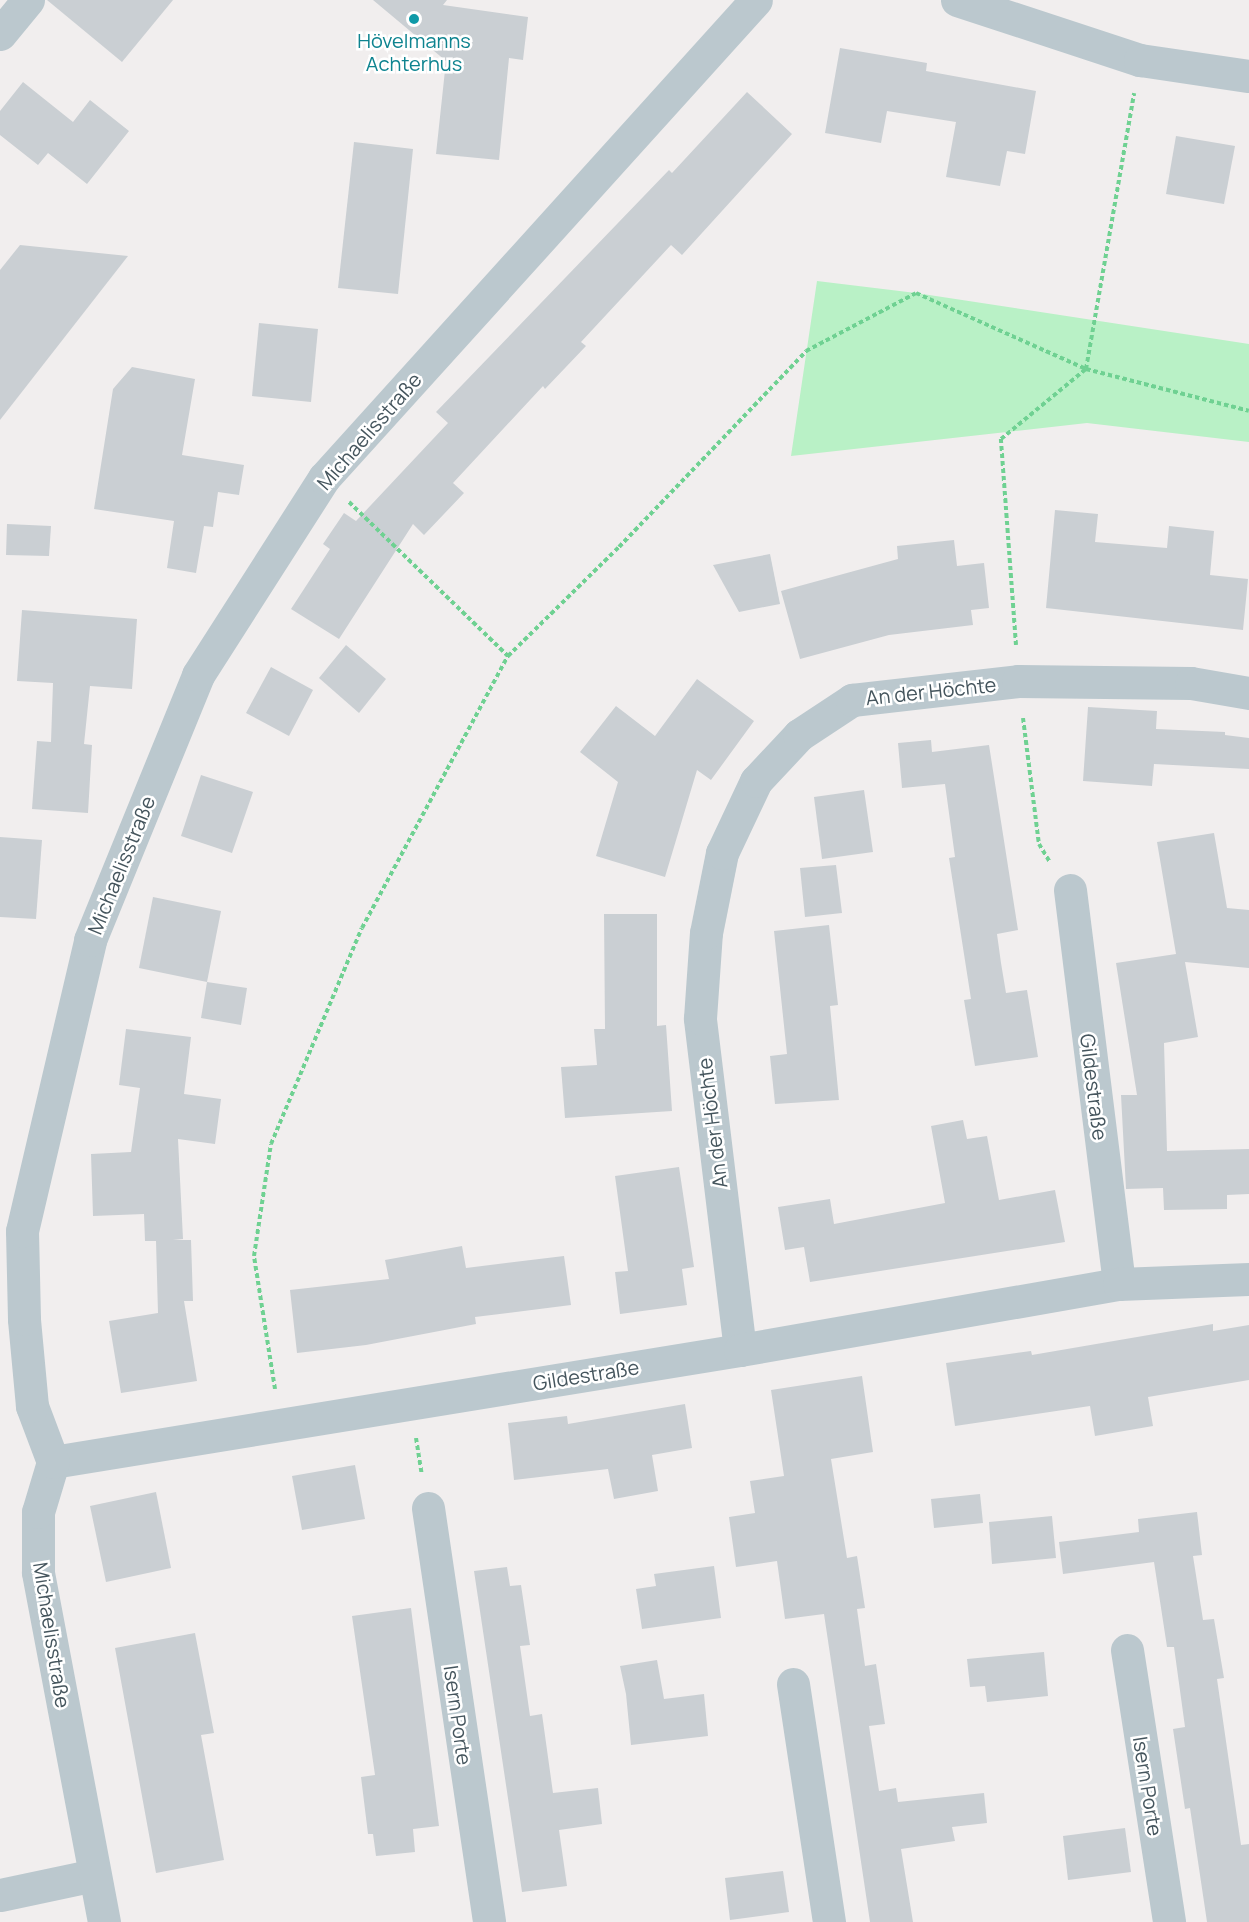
<!DOCTYPE html>
<html>
<head>
<meta charset="utf-8">
<style>
	body { margin:0 }
	#map { position:relative; width:1249px; height:1922px; overflow:hidden; background:#f1eeee; font-family:Manrope,sans-serif }
	div>[style] { position:absolute }
	[style*='--x'] { left:calc(var(--x)*1px); top:calc(var(--y)*1px); width:calc(var(--w)*1px); rotate:calc(var(--a)*1deg) }
	.green>* { inset:0; background:#b9f1c6 }
	.building>* { inset:0; background:#cacfd3 }
	.path>* { height:4px; margin-top:-2px; transform-origin:0; background:repeating-linear-gradient(90deg,#6fd192 0 4.5px,transparent 0 7.5px) }
	.minor>* { height:33px; margin:-16.5px; padding:0 16.5px; transform-origin:16.5px; border-radius:16.5px; background:#bbc8ce }
	.dots>* { width:16px; height:16px; translate:-50% -50%; box-sizing:border-box; border:3px solid #fff; border-radius:50% }
	span { translate:-50% -50%; white-space:nowrap; text-align:center; line-height:1.15; -webkit-text-stroke:5px #fff; paint-order:stroke }
	.culture-label { font-size:20px; color:#0d838f }
	.street-label { font-size:20px; color:#45555d }
</style>
</head>
<body>
<div id="map">
	<div class="green">
		<i style="clip-path:polygon(817px 281px,916px 293px,1249px 344px,1249px 442px,1087px 423px,791px 456px)"></i>
	</div>
	<div class="building">
		<i style="clip-path:polygon(47px 0,173px 0,122px 62px)"></i>
		<i style="clip-path:polygon(373px 0,447px 0,443px 5px,528px 17px,523px 60px,509px 58px,499px 160px,436px 154px,446px 61px)"></i>
		<i style="clip-path:polygon(840px 48px,927px 63px,926px 71px,1036px 91px,1025px 154px,1007px 151px,1000px 186px,946px 177px,956px 122px,887px 111px,881px 143px,825px 133px)"></i>
		<i style="clip-path:polygon(23px 82px,73px 122px,90px 100px,129px 131px,87px 184px,48px 153px,38px 165px,0 135px,0 111px)"></i>
		<i style="clip-path:polygon(747px 92px,792px 134px,682px 255px,671px 245px,581px 342px,586px 346px,545px 389px,543px 386px,453px 483px,464px 493px,424px 535px,413px 524px,339px 639px,291px 609px,330px 549px,323px 544px,344px 513px,356px 521px,448px 423px,436px 412px,669px 170px,672px 173px)"></i>
		<i style="clip-path:polygon(1176px 136px,1235px 146px,1224px 204px,1166px 194px)"></i>
		<i style="clip-path:polygon(354px 142px,413px 149px,398px 294px,338px 288px)"></i>
		<i style="clip-path:polygon(20px 245px,128px 256px,0 420px,0 270px)"></i>
		<i style="clip-path:polygon(259px 323px,318px 329px,311px 402px,252px 396px)"></i>
		<i style="clip-path:polygon(132px 367px,195px 379px,182px 455px,244px 465px,239px 495px,218px 492px,213px 527px,204px 526px,196px 573px,167px 568px,174px 521px,94px 509px,113px 389px)"></i>
		<i style="clip-path:polygon(1055px 510px,1098px 514px,1095px 542px,1167px 548px,1169px 526px,1214px 531px,1210px 575px,1248px 579px,1243px 630px,1046px 608px)"></i>
		<i style="clip-path:polygon(7px 524px,51px 526px,49px 556px,6px 555px)"></i>
		<i style="clip-path:polygon(954px 540px,957px 566px,984px 563px,989px 608px,971px 610px,973px 625px,889px 635px,800px 659px,781px 591px,898px 559px,897px 546px)"></i>
		<i style="clip-path:polygon(770px 554px,780px 604px,739px 612px,713px 565px)"></i>
		<i style="clip-path:polygon(22px 610px,137px 619px,132px 689px,90px 686px,84px 744px,92px 745px,88px 813px,32px 809px,37px 741px,51px 742px,53px 683px,17px 681px)"></i>
		<i style="clip-path:polygon(346px 645px,386px 679px,359px 713px,319px 678px)"></i>
		<i style="clip-path:polygon(271px 667px,313px 690px,289px 736px,246px 713px)"></i>
		<i style="clip-path:polygon(697px 679px,754px 721px,711px 780px,697px 770px,665px 877px,596px 856px,618px 782px,580px 752px,616px 706px,655px 736px)"></i>
		<i style="clip-path:polygon(1088px 707px,1157px 711px,1156px 729px,1225px 732px,1225px 735px,1249px 738px,1249px 769px,1154px 764px,1152px 786px,1083px 781px)"></i>
		<i style="clip-path:polygon(931px 740px,932px 752px,989px 745px,1018px 930px,997px 934px,1001px 963px,1006px 993px,1027px 990px,1038px 1057px,975px 1066px,964px 1000px,971px 999px,949px 858px,955px 857px,945px 784px,902px 788px,898px 743px)"></i>
		<i style="clip-path:polygon(201px 775px,253px 792px,232px 853px,181px 836px)"></i>
		<i style="clip-path:polygon(864px 790px,873px 852px,822px 859px,814px 797px)"></i>
		<i style="clip-path:polygon(1214px 833px,1227px 908px,1249px 910px,1249px 968px,1185px 962px,1198px 1037px,1164px 1043px,1167px 1151px,1249px 1149px,1249px 1194px,1227px 1195px,1227px 1209px,1164px 1210px,1163px 1188px,1126px 1189px,1121px 1095px,1137px 1095px,1116px 963px,1176px 954px,1157px 842px)"></i>
		<i style="clip-path:polygon(0 837px,42px 840px,36px 919px,0 917px)"></i>
		<i style="clip-path:polygon(836px 865px,842px 913px,805px 917px,800px 868px)"></i>
		<i style="clip-path:polygon(153px 897px,221px 911px,207px 982px,139px 968px)"></i>
		<i style="clip-path:polygon(604px 914px,657px 914px,657px 1026px,666px 1025px,672px 1111px,565px 1118px,561px 1067px,597px 1065px,594px 1029px,605px 1029px)"></i>
		<i style="clip-path:polygon(829px 925px,838px 1005px,830px 1006px,839px 1100px,775px 1104px,770px 1056px,787px 1054px,774px 931px)"></i>
		<i style="clip-path:polygon(207px 982px,247px 988px,241px 1025px,201px 1018px)"></i>
		<i style="clip-path:polygon(126px 1029px,191px 1037px,184px 1094px,221px 1099px,215px 1144px,178px 1139px,183px 1239px,173px 1240px,191px 1240px,193px 1301px,184px 1301px,197px 1381px,121px 1393px,109px 1321px,158px 1313px,156px 1241px,145px 1241px,144px 1214px,93px 1216px,91px 1154px,131px 1152px,140px 1088px,119px 1085px)"></i>
		<i style="clip-path:polygon(963px 1120px,967px 1139px,987px 1136px,999px 1200px,1055px 1190px,1065px 1242px,810px 1282px,804px 1247px,785px 1250px,778px 1207px,830px 1199px,834px 1224px,945px 1203px,931px 1126px)"></i>
		<i style="clip-path:polygon(679px 1167px,694px 1267px,682px 1269px,687px 1305px,620px 1314px,615px 1272px,628px 1271px,615px 1176px)"></i>
		<i style="clip-path:polygon(462px 1246px,466px 1268px,564px 1256px,571px 1305px,475px 1317px,476px 1324px,366px 1345px,297px 1353px,290px 1290px,389px 1279px,385px 1260px)"></i>
		<i style="clip-path:polygon(1213px 1324px,1213px 1331px,1249px 1325px,1249px 1380px,1148px 1397px,1153px 1426px,1095px 1436px,1090px 1406px,955px 1426px,946px 1363px,1031px 1351px,1032px 1355px)"></i>
		<i style="clip-path:polygon(862px 1376px,873px 1452px,831px 1459px,847px 1558px,857px 1556px,865px 1608px,857px 1609px,865px 1666px,876px 1664px,885px 1724px,869px 1726px,879px 1791px,896px 1788px,898px 1802px,984px 1793px,987px 1823px,952px 1827px,955px 1841px,901px 1849px,913px 1922px,870px 1922px,824px 1614px,785px 1619px,777px 1561px,736px 1567px,729px 1517px,755px 1513px,750px 1481px,784px 1476px,771px 1390px)"></i>
		<i style="clip-path:polygon(685px 1404px,692px 1448px,652px 1455px,658px 1491px,614px 1499px,608px 1469px,514px 1480px,508px 1423px,567px 1416px,568px 1424px)"></i>
		<i style="clip-path:polygon(355px 1465px,365px 1519px,302px 1530px,292px 1476px)"></i>
		<i style="clip-path:polygon(156px 1492px,171px 1568px,106px 1582px,90px 1506px)"></i>
		<i style="clip-path:polygon(980px 1494px,983px 1523px,934px 1528px,931px 1499px)"></i>
		<i style="clip-path:polygon(1197px 1512px,1202px 1555px,1193px 1556px,1203px 1620px,1214px 1619px,1224px 1678px,1217px 1679px,1241px 1845px,1249px 1844px,1249px 1922px,1207px 1922px,1190px 1808px,1185px 1809px,1173px 1729px,1185px 1727px,1174px 1647px,1167px 1647px,1154px 1562px,1063px 1574px,1059px 1542px,1139px 1532px,1138px 1519px)"></i>
		<i style="clip-path:polygon(1052px 1516px,1056px 1558px,992px 1564px,989px 1522px)"></i>
		<i style="clip-path:polygon(714px 1566px,721px 1618px,642px 1629px,636px 1589px,656px 1586px,654px 1574px)"></i>
		<i style="clip-path:polygon(507px 1567px,510px 1586px,521px 1585px,530px 1645px,520px 1646px,530px 1716px,542px 1714px,553px 1793px,598px 1788px,602px 1824px,559px 1830px,567px 1886px,522px 1892px,474px 1571px)"></i>
		<i style="clip-path:polygon(411px 1608px,439px 1826px,413px 1829px,415px 1852px,376px 1856px,373px 1834px,368px 1834px,361px 1777px,375px 1775px,352px 1616px)"></i>
		<i style="clip-path:polygon(195px 1633px,214px 1733px,201px 1735px,224px 1860px,156px 1873px,115px 1648px)"></i>
		<i style="clip-path:polygon(1044px 1652px,1048px 1696px,987px 1702px,985px 1686px,970px 1687px,967px 1659px)"></i>
		<i style="clip-path:polygon(657px 1660px,664px 1699px,704px 1694px,708px 1736px,631px 1745px,626px 1694px,620px 1666px)"></i>
		<i style="clip-path:polygon(1125px 1828px,1131px 1872px,1068px 1880px,1063px 1836px)"></i>
		<i style="clip-path:polygon(783px 1871px,789px 1912px,730px 1920px,725px 1878px)"></i>
	</div>
	<div class="path">
		<i style="--x:349;--y:502;--w:221;--a:44.1"></i>
		<i style="--x:1016;--y:645;--w:207;--a:-94.2"></i>
		<i style="--x:1001;--y:439;--w:110;--a:-39.5"></i>
		<i style="--x:1086;--y:369;--w:168;--a:14.4"></i>
		<i style="--x:1023;--y:718;--w:127;--a:82.8"></i>
		<i style="--x:1039;--y:844;--w:21;--a:59"></i>
		<i style="--x:275;--y:1389;--w:135;--a:-99"></i>
		<i style="--x:254;--y:1256;--w:113;--a:-81.4"></i>
		<i style="--x:271;--y:1144;--w:234;--a:-67.2"></i>
		<i style="--x:362;--y:928;--w:309;--a:-61.8"></i>
		<i style="--x:508;--y:656;--w:156;--a:-44.5"></i>
		<i style="--x:619;--y:547;--w:271;--a:-46.3"></i>
		<i style="--x:806;--y:351;--w:124;--a:-27.8"></i>
		<i style="--x:916;--y:293;--w:186;--a:24.1"></i>
		<i style="--x:1086;--y:369;--w:280;--a:-80.1"></i>
		<i style="--x:416;--y:1438;--w:37;--a:81"></i>
	</div>
	<div class="minor">
		<i style="--x:957;--y:0;--w:193;--a:18.2"></i>
		<i style="--x:1140;--y:60;--w:110;--a:8.4"></i>
		<i style="--x:0;--y:34;--w:44;--a:-50.5"></i>
		<i style="--x:1070;--y:890;--w:397;--a:82.9"></i>
		<i style="--x:740;--y:1350;--w:334;--a:-96.9"></i>
		<i style="--x:700;--y:1018;--w:85;--a:-86"></i>
		<i style="--x:706;--y:933;--w:82;--a:-78.7"></i>
		<i style="--x:722;--y:853;--w:80;--a:-64.7"></i>
		<i style="--x:756;--y:781;--w:63;--a:-46.9"></i>
		<i style="--x:799;--y:735;--w:64;--a:-33.4"></i>
		<i style="--x:852;--y:700;--w:167;--a:-6.5"></i>
		<i style="--x:1018;--y:681;--w:173;--a:0.7"></i>
		<i style="--x:1191;--y:683;--w:59;--a:9.8"></i>
		<i style="--x:53;--y:1462;--w:696;--a:-9.26"></i>
		<i style="--x:740;--y:1350;--w:385;--a:-9.9"></i>
		<i style="--x:1119;--y:1284;--w:130;--a:-2.2"></i>
		<i style="--x:428;--y:1508;--w:418;--a:81.6"></i>
		<i style="--x:1127;--y:1650;--w:275;--a:81.2"></i>
		<i style="--x:793;--y:1684;--w:241;--a:81.4"></i>
		<i style="--x:0;--y:1895;--w:96;--a:-12"></i>
		<i style="--x:104;--y:1922;--w:356;--a:-100.7"></i>
		<i style="--x:38;--y:1572;--w:60;--a:-90"></i>
		<i style="--x:38;--y:1512;--w:52;--a:-73.3"></i>
		<i style="--x:53;--y:1462;--w:60;--a:-110.6"></i>
		<i style="--x:32;--y:1406;--w:87;--a:-95.3"></i>
		<i style="--x:24;--y:1319;--w:88;--a:-91.3"></i>
		<i style="--x:22;--y:1231;--w:299;--a:-76.8"></i>
		<i style="--x:90;--y:940;--w:286;--a:-67.8"></i>
		<i style="--x:198;--y:675;--w:234;--a:-57.4"></i>
		<i style="--x:324;--y:478;--w:644;--a:-47.89"></i>
	</div>
	<div class="dots">
		<i style="left:414px;top:19px;background:#0f9aa8"></i>
	</div>
	<div class="culture-label">
		<span style="left:414px;top:52px">Hövelmanns<br>Achterhus</span>
	</div>
	<div class="street-label">
		<span style="left:369px;top:431px;rotate:-49deg">Michaelisstraße</span>
		<span style="left:931px;top:691px;rotate:-6deg">An der Höchte</span>
		<span style="left:121px;top:865px;rotate:-68deg">Michaelisstraße</span>
		<span style="left:1094px;top:1087px;rotate:83deg">Gildestraße</span>
		<span style="left:712px;top:1123px;rotate:-97deg">An der Höchte</span>
		<span style="left:586px;top:1375px;rotate:-9deg">Gildestraße</span>
		<span style="left:52px;top:1635px;rotate:81deg">Michaelisstraße</span>
		<span style="left:458px;top:1715px;rotate:82deg">Isern Porte</span>
		<span style="left:1148px;top:1786px;rotate:81deg">Isern Porte</span>
	</div>
</div>
</body>
</html>
